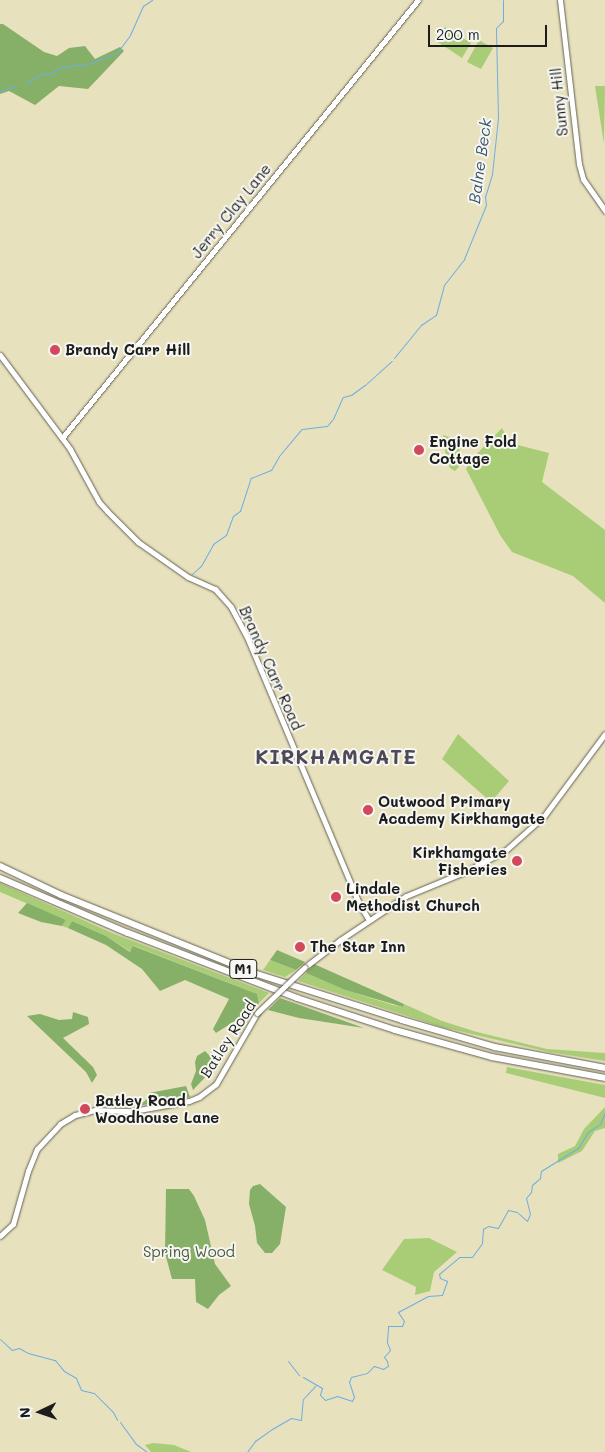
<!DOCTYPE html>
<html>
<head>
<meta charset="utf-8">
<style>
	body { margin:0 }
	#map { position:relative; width:605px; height:1452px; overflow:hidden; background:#e8e1be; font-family:Mali,sans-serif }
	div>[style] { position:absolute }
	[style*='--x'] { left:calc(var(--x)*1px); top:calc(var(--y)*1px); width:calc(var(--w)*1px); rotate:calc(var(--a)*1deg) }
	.green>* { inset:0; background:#a9cd77 }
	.forest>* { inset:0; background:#86b068 }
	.stream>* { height:1px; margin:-0.5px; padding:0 0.5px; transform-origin:0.5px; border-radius:0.5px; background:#6daee1 }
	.roads { filter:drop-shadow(0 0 1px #636155) drop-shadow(0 0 1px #636155) }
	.secondary>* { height:5px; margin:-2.5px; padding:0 2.5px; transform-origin:2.5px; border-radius:2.5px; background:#fff }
	.highway>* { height:6px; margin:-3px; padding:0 3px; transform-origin:3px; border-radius:3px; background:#fff }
	.bridges { filter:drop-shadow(0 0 1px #636155) drop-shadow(0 0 1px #636155) }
	.secondary-bridge>* { height:5px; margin:-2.5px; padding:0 2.5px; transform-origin:2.5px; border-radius:2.5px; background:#fff }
	.dots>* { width:14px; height:14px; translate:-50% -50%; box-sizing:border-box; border:2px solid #f6f6f2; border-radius:50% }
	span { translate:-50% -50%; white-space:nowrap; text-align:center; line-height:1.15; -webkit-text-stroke:4px #f6f6f2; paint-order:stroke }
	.shield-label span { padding:1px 4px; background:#f6f6f2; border:1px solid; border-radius:4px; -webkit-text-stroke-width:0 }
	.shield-label { font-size:14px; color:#1c1c1c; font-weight:700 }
	.street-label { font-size:15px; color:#1c1c1c }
	.poi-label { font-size:15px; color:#1c1c1c; font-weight:700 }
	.left { translate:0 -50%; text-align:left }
	.right { translate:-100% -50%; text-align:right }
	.park-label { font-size:15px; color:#4d5a3c }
	.water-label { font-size:16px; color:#3c566b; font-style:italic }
	.district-label { font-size:20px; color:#4e4958; font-weight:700; letter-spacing:1px }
	.north { position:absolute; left:15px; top:1387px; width:50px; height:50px; -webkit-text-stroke:4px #f6f6f2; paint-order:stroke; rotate:267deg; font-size:14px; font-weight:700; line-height:20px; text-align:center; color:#1c1c1c }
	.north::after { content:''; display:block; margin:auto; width:18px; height:22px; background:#1c1c1c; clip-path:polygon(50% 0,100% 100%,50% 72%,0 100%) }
	.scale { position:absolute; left:428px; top:25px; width:119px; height:22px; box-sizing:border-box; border:2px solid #1c1c1c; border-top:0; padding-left:6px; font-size:15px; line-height:18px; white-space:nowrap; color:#1c1c1c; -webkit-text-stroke:4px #f6f6f2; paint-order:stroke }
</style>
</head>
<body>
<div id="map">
	<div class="green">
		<i style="clip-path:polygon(445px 27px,471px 43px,462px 58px,436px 41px)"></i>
		<i style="clip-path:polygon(479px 40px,493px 48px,481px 69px,467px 62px)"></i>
		<i style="clip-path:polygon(595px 86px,605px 86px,604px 144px)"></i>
		<i style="clip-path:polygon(502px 428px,510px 443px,549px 453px,542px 482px,605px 530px,605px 603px,573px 576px,512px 552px,500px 535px,466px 469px,469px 462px)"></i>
		<i style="clip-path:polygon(443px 435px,468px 443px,459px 450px,464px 461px,455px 471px,450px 468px,446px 457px)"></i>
		<i style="clip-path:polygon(458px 734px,509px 781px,491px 802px,442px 759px)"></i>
		<i style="clip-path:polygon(0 883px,112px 933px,269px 993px,259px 1003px,257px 994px,134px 946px,131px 952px,106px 936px,72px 921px,68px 928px,62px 926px,66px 920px,0 892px)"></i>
		<i style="clip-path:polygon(270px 960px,296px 970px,285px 977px,263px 970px)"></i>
		<i style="clip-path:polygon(306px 973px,345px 990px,393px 1005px,403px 1007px,404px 1004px,442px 1021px,477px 1032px,547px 1049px,605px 1053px,605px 1061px,549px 1052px,442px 1027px,298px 981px)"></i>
		<i style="clip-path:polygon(507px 1067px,605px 1085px,605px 1098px,506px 1073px)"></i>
		<i style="clip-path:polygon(605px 1107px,605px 1128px,595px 1131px,582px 1151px,558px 1163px,558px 1154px,575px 1146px,584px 1129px)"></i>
		<i style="clip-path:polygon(429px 1238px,457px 1252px,434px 1272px,430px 1291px,415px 1295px,416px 1287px,382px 1270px,404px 1239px)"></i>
		<i style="clip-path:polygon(153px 1443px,174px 1445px,191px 1452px,151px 1452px,145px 1445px)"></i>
	</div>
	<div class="forest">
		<i style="clip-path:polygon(0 24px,3px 24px,44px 52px,57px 56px,69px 48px,85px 46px,95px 59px,120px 47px,124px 51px,88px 89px,59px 86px,35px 105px,9px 91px,0 94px)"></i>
		<i style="clip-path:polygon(27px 903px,66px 920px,62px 926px,41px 922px,18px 913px)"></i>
		<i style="clip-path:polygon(72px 921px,106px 936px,130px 952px,133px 946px,257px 994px,259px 1003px,254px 1009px,216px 1033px,213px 1029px,229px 999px,185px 980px,160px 991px,142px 969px,106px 945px,68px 928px)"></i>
		<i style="clip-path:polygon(277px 950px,305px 962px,296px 970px,270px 960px)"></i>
		<i style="clip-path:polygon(314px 964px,404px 1004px,403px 1007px,345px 990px,306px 973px)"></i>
		<i style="clip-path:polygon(280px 998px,364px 1028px,299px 1018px,268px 1010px)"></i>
		<i style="clip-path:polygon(73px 1012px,88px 1017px,89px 1024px,63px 1038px,93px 1067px,97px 1075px,92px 1083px,86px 1072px,27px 1016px,40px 1014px,59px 1020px,72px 1019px)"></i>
		<i style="clip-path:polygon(205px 1051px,215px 1061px,215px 1067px,193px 1090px,191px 1084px,196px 1071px,195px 1062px,197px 1056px)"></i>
		<i style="clip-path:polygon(186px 1086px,190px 1097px,137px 1106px,145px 1101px,149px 1093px)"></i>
		<i style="clip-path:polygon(260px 1184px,286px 1207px,280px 1244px,272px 1253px,265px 1253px,257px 1243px,255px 1226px,249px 1204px,250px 1190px,253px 1186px)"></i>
		<i style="clip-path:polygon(166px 1189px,189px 1189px,194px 1196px,205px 1220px,215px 1264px,231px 1286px,219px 1295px,208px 1309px,196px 1302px,195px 1279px,172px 1279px,165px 1253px)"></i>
	</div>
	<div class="stream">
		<i style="--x:26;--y:83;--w:17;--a:-31"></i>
		<i style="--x:41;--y:74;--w:7;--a:0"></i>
		<i style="--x:48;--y:74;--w:16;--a:-27"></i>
		<i style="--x:62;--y:67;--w:26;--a:-7"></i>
		<i style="--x:88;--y:64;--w:31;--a:-21"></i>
		<i style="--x:117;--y:53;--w:22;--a:-54"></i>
		<i style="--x:130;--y:35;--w:32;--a:-66"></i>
		<i style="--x:143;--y:6;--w:11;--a:-34"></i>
		<i style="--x:0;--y:91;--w:16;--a:-18"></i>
		<i style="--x:394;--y:358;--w:43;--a:-50.7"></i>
		<i style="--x:421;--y:325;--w:18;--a:-34"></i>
		<i style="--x:436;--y:315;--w:31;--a:-75"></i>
		<i style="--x:444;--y:285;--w:33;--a:-52"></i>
		<i style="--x:464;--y:259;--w:58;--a:-67.8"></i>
		<i style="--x:486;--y:205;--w:8;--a:-97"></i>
		<i style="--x:485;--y:197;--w:24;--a:-73"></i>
		<i style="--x:492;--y:174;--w:56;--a:-83.9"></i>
		<i style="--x:498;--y:118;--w:90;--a:-91.3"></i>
		<i style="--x:496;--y:28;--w:10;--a:-45"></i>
		<i style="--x:503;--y:21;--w:21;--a:-90"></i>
		<i style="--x:333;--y:419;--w:24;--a:-66"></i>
		<i style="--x:343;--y:397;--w:8;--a:-14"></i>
		<i style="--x:351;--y:395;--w:17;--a:-36"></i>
		<i style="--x:365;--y:385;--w:36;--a:-42"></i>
		<i style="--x:192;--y:574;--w:12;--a:-42"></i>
		<i style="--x:201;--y:566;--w:25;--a:-61"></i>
		<i style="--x:213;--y:544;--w:16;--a:-35"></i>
		<i style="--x:226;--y:535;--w:20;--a:-70"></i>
		<i style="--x:233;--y:516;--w:9;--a:-36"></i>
		<i style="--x:240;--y:511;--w:35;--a:-72"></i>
		<i style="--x:251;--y:478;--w:22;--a:-22"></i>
		<i style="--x:271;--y:470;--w:16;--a:-60"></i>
		<i style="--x:279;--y:456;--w:35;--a:-50"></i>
		<i style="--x:302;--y:429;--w:25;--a:-7"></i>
		<i style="--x:327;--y:426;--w:8;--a:-50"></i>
		<i style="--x:0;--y:1339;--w:16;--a:43"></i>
		<i style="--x:12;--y:1350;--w:7;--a:-16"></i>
		<i style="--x:19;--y:1348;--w:10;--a:29"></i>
		<i style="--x:28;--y:1353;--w:28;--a:15"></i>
		<i style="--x:55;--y:1360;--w:14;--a:51"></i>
		<i style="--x:64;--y:1371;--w:14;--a:30"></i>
		<i style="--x:76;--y:1378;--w:13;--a:67"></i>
		<i style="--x:81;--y:1390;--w:13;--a:13"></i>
		<i style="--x:94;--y:1393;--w:27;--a:45"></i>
		<i style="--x:113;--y:1412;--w:9;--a:63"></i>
		<i style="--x:288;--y:1361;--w:18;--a:52"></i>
		<i style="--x:303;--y:1377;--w:22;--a:30"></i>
		<i style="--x:322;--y:1388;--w:7;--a:106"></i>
		<i style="--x:320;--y:1395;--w:7;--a:45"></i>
		<i style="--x:325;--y:1400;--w:13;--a:-18"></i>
		<i style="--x:337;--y:1396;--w:16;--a:18"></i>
		<i style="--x:352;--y:1401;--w:4;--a:-63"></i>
		<i style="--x:354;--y:1397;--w:16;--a:-108"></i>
		<i style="--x:349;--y:1382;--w:5;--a:-68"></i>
		<i style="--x:351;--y:1377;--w:16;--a:-14"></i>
		<i style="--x:367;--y:1373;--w:10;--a:-45"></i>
		<i style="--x:374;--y:1366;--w:9;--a:18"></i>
		<i style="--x:383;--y:1369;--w:6;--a:-31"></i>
		<i style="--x:388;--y:1366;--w:5;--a:-101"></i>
		<i style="--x:387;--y:1361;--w:5;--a:-127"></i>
		<i style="--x:384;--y:1357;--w:9;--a:-49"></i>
		<i style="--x:390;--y:1350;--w:9;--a:-111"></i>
		<i style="--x:387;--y:1342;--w:16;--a:-86"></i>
		<i style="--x:388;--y:1326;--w:14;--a:0"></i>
		<i style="--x:402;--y:1326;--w:5;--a:-68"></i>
		<i style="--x:404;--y:1321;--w:11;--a:-124"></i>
		<i style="--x:398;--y:1312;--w:34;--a:-28"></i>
		<i style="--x:428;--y:1296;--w:14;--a:-4"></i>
		<i style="--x:442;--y:1295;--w:15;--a:-70"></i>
		<i style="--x:447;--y:1281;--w:8;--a:-157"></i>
		<i style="--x:440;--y:1278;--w:4;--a:-104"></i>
		<i style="--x:439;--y:1274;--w:26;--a:-40"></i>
		<i style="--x:459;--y:1257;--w:13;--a:0"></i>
		<i style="--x:472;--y:1257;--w:17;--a:-54"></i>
		<i style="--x:482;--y:1243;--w:14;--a:-86"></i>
		<i style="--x:483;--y:1229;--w:6;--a:-31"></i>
		<i style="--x:488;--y:1226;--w:10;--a:11"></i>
		<i style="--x:498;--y:1228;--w:21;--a:-61"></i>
		<i style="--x:508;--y:1210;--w:9;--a:13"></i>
		<i style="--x:517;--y:1212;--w:13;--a:42"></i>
		<i style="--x:527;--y:1221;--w:8;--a:-67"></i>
		<i style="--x:530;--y:1214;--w:16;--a:-104"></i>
		<i style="--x:526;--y:1198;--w:8;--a:-50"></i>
		<i style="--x:531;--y:1192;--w:7;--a:-82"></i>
		<i style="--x:532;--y:1185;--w:11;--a:-41"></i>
		<i style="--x:540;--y:1178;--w:7;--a:-82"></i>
		<i style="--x:541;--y:1171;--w:44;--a:-31.9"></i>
		<i style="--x:578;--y:1148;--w:19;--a:-58"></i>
		<i style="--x:588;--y:1132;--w:14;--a:-34"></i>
		<i style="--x:600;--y:1124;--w:13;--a:-67"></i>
		<i style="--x:120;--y:1422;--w:27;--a:54"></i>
		<i style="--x:136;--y:1444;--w:14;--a:36"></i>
		<i style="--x:247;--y:1452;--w:14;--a:-54"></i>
		<i style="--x:255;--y:1441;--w:21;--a:-35"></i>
		<i style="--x:272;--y:1429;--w:22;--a:-30"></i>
		<i style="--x:291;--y:1418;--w:10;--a:11"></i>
		<i style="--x:301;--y:1420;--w:21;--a:-85"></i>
		<i style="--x:303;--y:1399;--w:18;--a:-47"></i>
	</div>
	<div class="roads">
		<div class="secondary">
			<i style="--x:560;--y:0;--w:165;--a:83.4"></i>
			<i style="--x:579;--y:164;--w:16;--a:75"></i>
			<i style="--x:583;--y:179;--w:39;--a:55"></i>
			<i style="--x:0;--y:355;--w:117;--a:53.3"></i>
			<i style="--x:70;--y:449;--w:60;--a:61.3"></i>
			<i style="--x:99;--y:502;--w:12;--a:48"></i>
			<i style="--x:107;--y:511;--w:44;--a:45"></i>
			<i style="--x:138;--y:542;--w:61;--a:35"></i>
			<i style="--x:188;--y:577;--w:30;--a:24"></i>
			<i style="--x:215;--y:589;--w:24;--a:48"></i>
			<i style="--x:231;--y:607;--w:34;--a:62"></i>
			<i style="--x:247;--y:637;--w:290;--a:67.2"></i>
			<i style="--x:359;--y:904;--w:19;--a:58"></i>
			<i style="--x:62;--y:438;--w:564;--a:-50.9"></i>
			<i style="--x:305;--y:967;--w:44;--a:-37.6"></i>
			<i style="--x:340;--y:940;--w:79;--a:-33.7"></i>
			<i style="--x:406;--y:896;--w:68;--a:-22.4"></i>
			<i style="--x:469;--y:870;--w:42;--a:-28.4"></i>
			<i style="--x:506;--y:850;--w:51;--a:-41.8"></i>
			<i style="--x:544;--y:816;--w:102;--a:-53.4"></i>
			<i style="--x:0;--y:1236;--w:18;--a:-43"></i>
			<i style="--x:13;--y:1224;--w:55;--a:-74.2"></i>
			<i style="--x:28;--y:1171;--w:24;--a:-68"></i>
			<i style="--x:37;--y:1149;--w:34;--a:-47"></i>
			<i style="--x:60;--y:1124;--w:17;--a:-31"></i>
			<i style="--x:75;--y:1115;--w:21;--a:-14"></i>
			<i style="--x:95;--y:1110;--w:38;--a:2"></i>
			<i style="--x:133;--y:1111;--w:57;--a:-10.1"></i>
			<i style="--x:189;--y:1101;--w:11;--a:-22"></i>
			<i style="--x:199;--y:1097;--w:21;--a:-37"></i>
			<i style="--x:216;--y:1084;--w:82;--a:-60"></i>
		</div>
		<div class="highway">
			<i style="--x:0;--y:866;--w:68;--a:25.4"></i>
			<i style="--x:61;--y:895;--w:211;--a:22"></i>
			<i style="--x:257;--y:974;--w:152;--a:17.6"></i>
			<i style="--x:402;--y:1020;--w:97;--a:16.2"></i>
			<i style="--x:495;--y:1047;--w:112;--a:10.8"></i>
			<i style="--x:0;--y:878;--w:139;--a:23.3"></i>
			<i style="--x:128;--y:933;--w:181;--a:21"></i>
			<i style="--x:297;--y:998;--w:103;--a:18.1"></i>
			<i style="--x:395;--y:1030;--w:101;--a:15.6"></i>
			<i style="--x:492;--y:1057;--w:115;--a:10.5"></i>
		</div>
	</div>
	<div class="bridges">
		<div class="secondary-bridge">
			<i style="--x:257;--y:1013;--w:66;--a:-43.8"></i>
		</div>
	</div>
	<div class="dots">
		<i style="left:55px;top:350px;background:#d1495b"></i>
		<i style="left:419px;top:450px;background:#d1495b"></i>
		<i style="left:368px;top:810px;background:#d1495b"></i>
		<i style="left:517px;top:861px;background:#d1495b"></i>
		<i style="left:336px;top:897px;background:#d1495b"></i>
		<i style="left:300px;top:947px;background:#d1495b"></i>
		<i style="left:85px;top:1109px;background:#d1495b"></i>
	</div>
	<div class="shield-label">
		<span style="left:243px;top:969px">M1</span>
	</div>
	<div class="street-label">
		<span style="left:559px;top:102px;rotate:-96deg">Sunny Hill</span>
		<span style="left:231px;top:211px;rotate:-51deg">Jerry Clay Lane</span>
		<span style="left:271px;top:668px;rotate:66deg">Brandy Carr Road</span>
		<span style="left:228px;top:1039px;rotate:-57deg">Batley Road</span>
	</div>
	<div class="poi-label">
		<span class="left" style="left:65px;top:350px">Brandy Carr Hill</span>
		<span class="left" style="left:429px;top:450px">Engine Fold<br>Cottage</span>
		<span class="left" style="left:378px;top:810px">Outwood Primary<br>Academy Kirkhamgate</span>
		<span class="right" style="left:507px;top:861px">Kirkhamgate<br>Fisheries</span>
		<span class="left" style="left:346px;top:897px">Lindale<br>Methodist Church</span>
		<span class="left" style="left:310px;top:947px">The Star Inn</span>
		<span class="left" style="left:95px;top:1109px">Batley Road<br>Woodhouse Lane</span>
	</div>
	<div class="park-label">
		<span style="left:189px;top:1252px">Spring Wood</span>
	</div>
	<div class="water-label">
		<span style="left:480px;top:161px;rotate:-82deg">Balne Beck</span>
	</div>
	<div class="district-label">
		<span style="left:336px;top:756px">KIRKHAMGATE</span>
	</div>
	<div class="north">N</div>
	<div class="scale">200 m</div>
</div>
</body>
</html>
